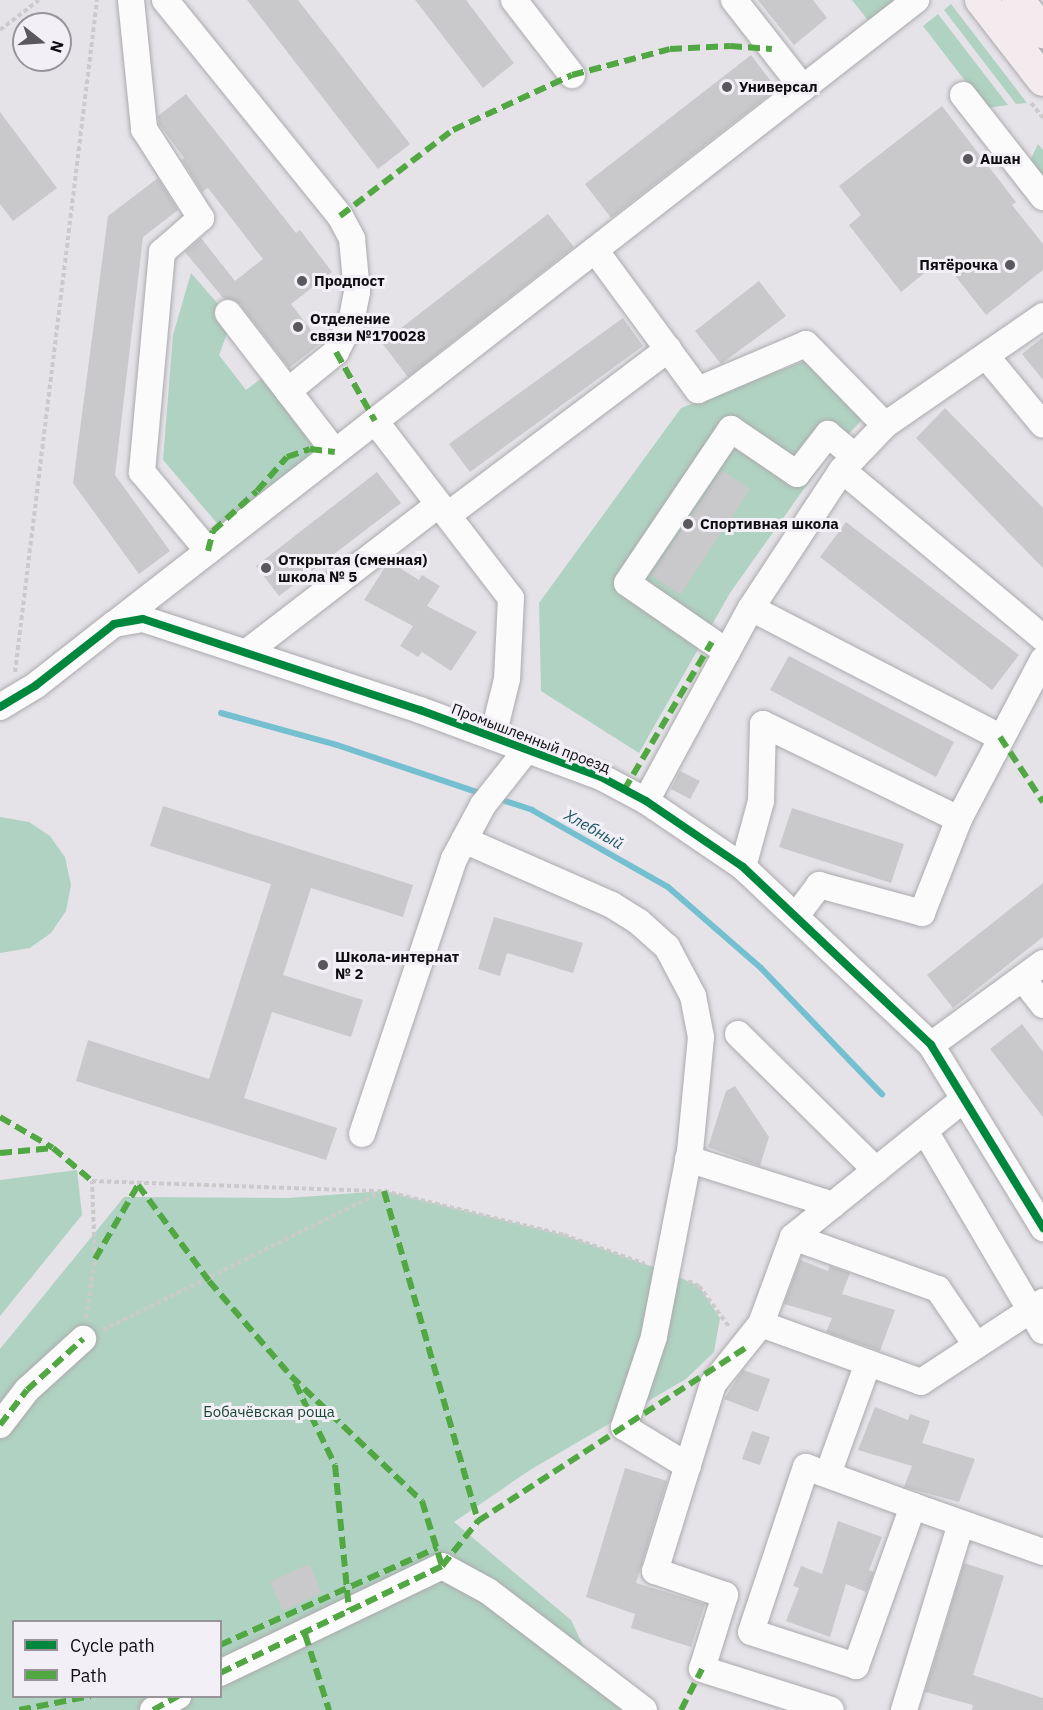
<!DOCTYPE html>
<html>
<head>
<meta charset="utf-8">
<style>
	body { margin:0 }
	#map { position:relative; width:1043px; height:1710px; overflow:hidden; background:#e5e3e8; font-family:"IBM Plex Sans",sans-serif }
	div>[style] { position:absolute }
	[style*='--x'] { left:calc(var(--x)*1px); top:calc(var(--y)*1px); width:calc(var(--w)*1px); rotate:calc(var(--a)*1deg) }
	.green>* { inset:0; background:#b0d2c2 }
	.stream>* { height:6px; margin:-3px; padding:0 3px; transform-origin:3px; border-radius:3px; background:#74bfd0 }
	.building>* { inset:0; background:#c9c8cb }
	.path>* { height:4px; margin-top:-2px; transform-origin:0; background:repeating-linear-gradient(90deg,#cbcacb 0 4.5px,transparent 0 7.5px) }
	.roads { filter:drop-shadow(0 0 2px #abaaad) drop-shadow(0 0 2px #abaaad) }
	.minor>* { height:26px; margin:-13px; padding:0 13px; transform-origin:13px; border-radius:13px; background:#fbfbfc }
	.major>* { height:32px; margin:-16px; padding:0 16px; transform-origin:16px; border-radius:16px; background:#f3ebee }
	.quiet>* { height:6px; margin-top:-3px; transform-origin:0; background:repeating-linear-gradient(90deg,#51a842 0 12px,transparent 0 18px) }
	.cycleway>* { height:8px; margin:-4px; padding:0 4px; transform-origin:4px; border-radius:4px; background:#00873e }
	.dots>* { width:16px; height:16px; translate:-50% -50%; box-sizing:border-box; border:3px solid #f3eff6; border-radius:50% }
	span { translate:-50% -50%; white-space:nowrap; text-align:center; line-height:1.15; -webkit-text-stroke:6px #f3eff6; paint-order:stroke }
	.poi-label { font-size:15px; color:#0e0d10; font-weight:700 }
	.left { translate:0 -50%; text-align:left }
	.right { translate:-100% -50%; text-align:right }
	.street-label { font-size:15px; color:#0e0d10 }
	.park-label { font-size:15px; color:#1a4833 }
	.water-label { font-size:16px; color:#1c5863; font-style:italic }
	.legend { position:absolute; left:12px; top:1620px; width:210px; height:78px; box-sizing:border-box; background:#f3eff6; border:2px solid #97959a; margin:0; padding:8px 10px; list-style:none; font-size:18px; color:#0e0d10 }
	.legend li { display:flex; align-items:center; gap:12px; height:30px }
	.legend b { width:30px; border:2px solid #97959a }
	.north { position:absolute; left:12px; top:12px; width:60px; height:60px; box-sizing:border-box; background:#f3eff6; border:2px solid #97959a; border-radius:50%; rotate:107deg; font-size:16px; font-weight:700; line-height:24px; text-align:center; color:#0e0d10 }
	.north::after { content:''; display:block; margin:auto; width:21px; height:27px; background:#59585c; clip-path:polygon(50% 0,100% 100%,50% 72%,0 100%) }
</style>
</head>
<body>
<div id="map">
	<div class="green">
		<i style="clip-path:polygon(852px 0,902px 0,871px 24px)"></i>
		<i style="clip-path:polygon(951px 4px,1027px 103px,1016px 104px,944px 10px)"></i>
		<i style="clip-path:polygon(938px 14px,1008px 105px,986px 108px,923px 26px)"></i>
		<i style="clip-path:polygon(1038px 144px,1043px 150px,1043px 181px,1029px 163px)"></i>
		<i style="clip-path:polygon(191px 273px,232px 320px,219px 355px,246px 390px,262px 378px,316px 446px,316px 453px,222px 529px,163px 460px,173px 335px)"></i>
		<i style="clip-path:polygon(807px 360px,863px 419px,828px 455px,730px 593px,639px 753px,541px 691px,539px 603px,681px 408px)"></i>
		<i style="clip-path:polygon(0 817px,29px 822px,50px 836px,65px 857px,71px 885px,66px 911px,51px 933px,30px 948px,0 953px)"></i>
		<i style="clip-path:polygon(77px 1170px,82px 1215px,0 1316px,0 1180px)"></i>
		<i style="clip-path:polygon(evenodd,384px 1191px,564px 1235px,667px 1272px,699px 1286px,720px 1318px,714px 1352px,686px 1379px,530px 1470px,454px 1522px,571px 1620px,605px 1692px,628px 1710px,0 1710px,0 1349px,124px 1197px,288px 1198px,384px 1191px,14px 1622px,220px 1622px,220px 1696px,14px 1696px,14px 1622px)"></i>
	</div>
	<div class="stream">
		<i style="--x:221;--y:713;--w:120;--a:15.4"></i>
		<i style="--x:337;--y:745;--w:154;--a:18.6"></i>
		<i style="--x:496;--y:798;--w:38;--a:18"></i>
		<i style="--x:532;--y:810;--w:156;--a:29.5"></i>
		<i style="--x:668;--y:887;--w:123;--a:41.1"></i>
		<i style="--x:761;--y:968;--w:175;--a:46.2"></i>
	</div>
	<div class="building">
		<i style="clip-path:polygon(247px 0,298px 0,410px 144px,378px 169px)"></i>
		<i style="clip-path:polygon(415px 0,466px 0,514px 63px,483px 88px)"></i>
		<i style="clip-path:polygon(758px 0,813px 0,827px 18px,794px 45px)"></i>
		<i style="clip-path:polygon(751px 55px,777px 89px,611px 218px,585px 184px)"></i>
		<i style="clip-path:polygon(186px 94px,296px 233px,300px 230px,332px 272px,291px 304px,321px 343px,289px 368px,240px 304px,224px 299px,185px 252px,201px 238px,235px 281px,263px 259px,208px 188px,202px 192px,182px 160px,184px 158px,159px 124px,158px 116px)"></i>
		<i style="clip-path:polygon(942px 106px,1016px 202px,1012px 205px,1043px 244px,1043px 270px,986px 315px,942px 259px,901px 292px,849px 225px,861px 215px,839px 186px)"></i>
		<i style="clip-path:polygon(0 112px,57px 188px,13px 221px,0 204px)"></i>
		<i style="clip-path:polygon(158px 178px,178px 210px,143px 237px,115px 475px,170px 551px,139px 574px,73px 483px,108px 216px)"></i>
		<i style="clip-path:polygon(548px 214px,574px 247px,408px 377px,382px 343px)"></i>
		<i style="clip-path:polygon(759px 281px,786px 316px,721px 364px,695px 331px)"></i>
		<i style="clip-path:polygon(623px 318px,643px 346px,470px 472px,449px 444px)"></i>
		<i style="clip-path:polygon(1043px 337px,1043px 380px,1022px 354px)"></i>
		<i style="clip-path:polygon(945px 408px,1043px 508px,1043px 568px,916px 438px)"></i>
		<i style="clip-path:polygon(722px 470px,750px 489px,680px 595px,651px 575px)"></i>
		<i style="clip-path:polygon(377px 472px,401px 503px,279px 596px,256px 566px)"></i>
		<i style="clip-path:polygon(846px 522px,1019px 655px,992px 690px,820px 557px)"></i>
		<i style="clip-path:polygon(389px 561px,419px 580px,422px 575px,440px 586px,427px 606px,477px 632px,451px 671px,422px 652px,418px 657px,400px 646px,413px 626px,364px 600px)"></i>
		<i style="clip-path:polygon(789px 656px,954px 742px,936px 777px,770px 690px)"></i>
		<i style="clip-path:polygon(680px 771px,700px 781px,690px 799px,671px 789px)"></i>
		<i style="clip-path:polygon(163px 806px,413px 885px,403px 917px,311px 888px,283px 975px,363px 1000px,351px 1037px,272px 1012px,244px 1098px,337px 1128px,326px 1160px,76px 1081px,88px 1040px,209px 1079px,271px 884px,150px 846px)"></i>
		<i style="clip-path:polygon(792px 808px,904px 844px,891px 883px,779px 847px)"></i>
		<i style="clip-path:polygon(1043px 883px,1043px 937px,953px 1008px,927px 975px)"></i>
		<i style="clip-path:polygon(494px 917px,583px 943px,573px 973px,507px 953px,500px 976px,478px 969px)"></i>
		<i style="clip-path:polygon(1022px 1024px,1043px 1052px,1043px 1117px,990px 1049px)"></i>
		<i style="clip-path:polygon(735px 1086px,769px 1137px,760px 1166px,708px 1147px,726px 1091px)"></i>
		<i style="clip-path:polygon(800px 1260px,828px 1271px,830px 1266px,850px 1273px,842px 1294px,895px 1310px,880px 1351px,826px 1332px,832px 1318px,784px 1304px)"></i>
		<i style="clip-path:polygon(743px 1370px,770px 1379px,758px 1412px,724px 1399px)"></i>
		<i style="clip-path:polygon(875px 1407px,908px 1420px,910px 1414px,930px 1421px,922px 1443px,975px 1459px,959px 1502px,904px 1487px,912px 1466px,858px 1450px)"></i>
		<i style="clip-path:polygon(752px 1431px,770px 1437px,760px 1465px,742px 1459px)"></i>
		<i style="clip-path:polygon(625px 1468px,667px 1481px,636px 1583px,705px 1604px,691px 1647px,631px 1628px,635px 1614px,586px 1597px)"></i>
		<i style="clip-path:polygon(838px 1521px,882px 1537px,869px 1570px,874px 1572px,866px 1592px,846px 1584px,830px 1637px,786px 1621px,799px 1588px,793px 1586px,801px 1566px,822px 1574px)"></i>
		<i style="clip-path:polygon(964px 1563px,1004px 1576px,973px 1675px,1043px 1698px,1043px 1710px,972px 1710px,973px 1705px,925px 1692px)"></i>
		<i style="clip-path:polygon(309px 1564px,322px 1593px,283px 1611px,270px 1582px)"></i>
	</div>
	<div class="path">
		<i style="--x:0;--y:30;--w:49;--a:-37.6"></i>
		<i style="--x:1031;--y:103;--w:19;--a:51"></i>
		<i style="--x:15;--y:672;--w:677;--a:-83.04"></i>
		<i style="--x:688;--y:1281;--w:12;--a:24"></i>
		<i style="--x:699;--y:1286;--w:52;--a:53.6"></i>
		<i style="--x:86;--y:1318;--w:60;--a:-81.3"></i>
		<i style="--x:95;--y:1259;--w:78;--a:-92.2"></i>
		<i style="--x:92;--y:1181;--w:292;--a:2"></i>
		<i style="--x:384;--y:1191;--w:185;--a:13.7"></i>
		<i style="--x:564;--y:1235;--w:86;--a:19.7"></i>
		<i style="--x:103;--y:1330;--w:313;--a:-26.4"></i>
	</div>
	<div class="roads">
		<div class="minor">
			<i style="--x:131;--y:0;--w:130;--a:84.2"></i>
			<i style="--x:144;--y:129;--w:106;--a:57.4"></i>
			<i style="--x:201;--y:218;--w:52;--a:138.9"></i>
			<i style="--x:162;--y:252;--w:221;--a:95.2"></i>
			<i style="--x:142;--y:472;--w:103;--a:50.1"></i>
			<i style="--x:165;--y:0;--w:278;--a:51"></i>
			<i style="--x:340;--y:216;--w:26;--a:62"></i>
			<i style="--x:352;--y:239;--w:53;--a:84.6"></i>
			<i style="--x:357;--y:292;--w:31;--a:101"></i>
			<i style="--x:351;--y:322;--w:34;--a:117"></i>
			<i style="--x:336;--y:352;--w:62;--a:140.9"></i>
			<i style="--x:514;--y:0;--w:95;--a:52.3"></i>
			<i style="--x:734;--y:0;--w:112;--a:51.9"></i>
			<i style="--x:963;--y:95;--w:130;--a:51.9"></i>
			<i style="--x:595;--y:250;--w:174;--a:53.7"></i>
			<i style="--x:698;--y:390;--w:117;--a:-23.1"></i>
			<i style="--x:806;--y:344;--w:113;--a:45.7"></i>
			<i style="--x:228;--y:313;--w:175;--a:52.4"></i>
			<i style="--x:986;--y:356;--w:89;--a:50.4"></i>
			<i style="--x:375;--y:421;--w:223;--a:52.5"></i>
			<i style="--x:511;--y:598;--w:81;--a:92.8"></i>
			<i style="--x:507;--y:679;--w:59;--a:103.8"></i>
			<i style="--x:842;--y:470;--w:262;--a:39.9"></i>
			<i style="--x:448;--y:515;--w:276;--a:-37"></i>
			<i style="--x:751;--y:608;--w:280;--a:27.4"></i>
			<i style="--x:117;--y:622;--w:1013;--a:-37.9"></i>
			<i style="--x:247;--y:652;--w:242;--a:-37.6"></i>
			<i style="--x:727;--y:652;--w:121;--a:-145.4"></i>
			<i style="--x:627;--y:583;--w:186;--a:-56"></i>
			<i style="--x:731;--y:429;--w:80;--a:34.3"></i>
			<i style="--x:797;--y:474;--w:51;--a:-52.2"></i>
			<i style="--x:828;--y:434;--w:35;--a:40"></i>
			<i style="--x:0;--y:707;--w:41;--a:-31"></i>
			<i style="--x:35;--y:686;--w:100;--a:-38.1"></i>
			<i style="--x:114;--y:624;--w:29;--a:-10"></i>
			<i style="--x:143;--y:619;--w:292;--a:18.2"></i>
			<i style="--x:420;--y:710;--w:193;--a:20.3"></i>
			<i style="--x:601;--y:777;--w:51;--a:28.1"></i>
			<i style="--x:646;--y:801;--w:117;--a:34.2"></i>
			<i style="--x:743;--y:867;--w:259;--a:43.4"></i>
			<i style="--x:931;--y:1045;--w:215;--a:58.5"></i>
			<i style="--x:646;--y:801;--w:220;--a:-61.5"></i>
			<i style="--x:751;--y:608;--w:165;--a:-56.6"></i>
			<i style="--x:842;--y:470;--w:62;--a:-46.3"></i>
			<i style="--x:885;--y:425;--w:192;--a:-34.6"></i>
			<i style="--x:464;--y:840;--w:162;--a:23.7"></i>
			<i style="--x:612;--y:905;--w:32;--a:32"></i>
			<i style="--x:639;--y:922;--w:38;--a:42"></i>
			<i style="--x:667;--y:947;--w:55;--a:62"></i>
			<i style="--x:693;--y:996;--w:42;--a:79"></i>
			<i style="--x:701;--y:1037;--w:115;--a:95.5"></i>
			<i style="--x:690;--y:1151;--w:189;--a:101"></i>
			<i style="--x:654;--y:1337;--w:95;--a:108.4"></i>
			<i style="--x:624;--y:1427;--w:75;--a:31.4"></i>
			<i style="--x:743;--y:867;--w:68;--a:-74.7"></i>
			<i style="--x:761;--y:801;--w:77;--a:-88.5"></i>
			<i style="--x:763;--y:724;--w:218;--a:25.9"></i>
			<i style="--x:796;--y:916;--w:39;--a:-53"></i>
			<i style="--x:819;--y:885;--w:107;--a:15.2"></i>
			<i style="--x:922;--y:913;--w:101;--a:-68.5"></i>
			<i style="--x:959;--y:819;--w:180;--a:-62.2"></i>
			<i style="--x:1023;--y:979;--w:33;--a:52"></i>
			<i style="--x:738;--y:1034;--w:194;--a:44.6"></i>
			<i style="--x:931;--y:1045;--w:139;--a:-36.2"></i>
			<i style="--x:964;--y:1099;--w:220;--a:141.1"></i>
			<i style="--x:793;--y:1237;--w:93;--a:110.2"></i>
			<i style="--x:761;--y:1324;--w:170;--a:19.9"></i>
			<i style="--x:921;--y:1382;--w:146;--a:-33.3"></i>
			<i style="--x:925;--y:1131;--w:232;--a:59.5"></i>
			<i style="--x:362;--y:1134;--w:290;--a:-71.5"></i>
			<i style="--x:454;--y:859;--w:61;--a:-61.8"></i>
			<i style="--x:483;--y:805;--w:73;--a:-51.7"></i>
			<i style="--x:688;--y:1159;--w:152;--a:17.6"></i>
			<i style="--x:793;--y:1237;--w:154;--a:19.7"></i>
			<i style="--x:938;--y:1289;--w:68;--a:55.8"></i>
			<i style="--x:761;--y:1324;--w:77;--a:128.7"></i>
			<i style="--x:713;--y:1384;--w:196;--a:107.2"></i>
			<i style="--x:655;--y:1571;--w:74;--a:18.9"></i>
			<i style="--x:725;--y:1595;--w:77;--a:107.3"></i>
			<i style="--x:702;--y:1669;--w:135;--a:17.6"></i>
			<i style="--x:0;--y:1425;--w:44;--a:-52.4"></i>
			<i style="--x:27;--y:1390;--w:76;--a:-42.3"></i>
			<i style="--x:806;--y:1467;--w:114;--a:20"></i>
			<i style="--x:913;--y:1506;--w:170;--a:109.6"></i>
			<i style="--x:856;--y:1666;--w:110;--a:-162.1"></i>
			<i style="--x:751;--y:1632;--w:174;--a:-71.6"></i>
			<i style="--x:828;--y:1474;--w:118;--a:-70.2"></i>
			<i style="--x:913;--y:1506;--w:138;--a:19.5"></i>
			<i style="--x:220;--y:1673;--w:246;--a:-25.7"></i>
			<i style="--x:442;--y:1566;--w:52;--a:28.5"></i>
			<i style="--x:488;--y:1591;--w:196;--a:37.3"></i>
			<i style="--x:153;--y:1710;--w:29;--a:-29"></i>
			<i style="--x:904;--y:1710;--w:195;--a:-73"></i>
		</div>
		<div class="major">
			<i style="--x:981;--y:0;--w:101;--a:52.2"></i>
			<i style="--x:1018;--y:0;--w:41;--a:52"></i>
		</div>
	</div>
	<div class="quiet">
		<i style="--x:340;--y:216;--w:142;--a:-37.3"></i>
		<i style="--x:453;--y:130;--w:131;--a:-24.8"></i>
		<i style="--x:572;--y:75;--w:101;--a:-14.9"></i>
		<i style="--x:670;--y:49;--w:60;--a:-2.9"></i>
		<i style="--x:730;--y:46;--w:42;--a:4.1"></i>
		<i style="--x:336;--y:352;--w:79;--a:60.5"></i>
		<i style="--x:208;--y:551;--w:21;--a:-76"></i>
		<i style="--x:213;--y:531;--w:59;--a:-42.3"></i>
		<i style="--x:257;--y:491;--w:45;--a:-48.6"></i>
		<i style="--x:287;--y:457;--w:24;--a:-19"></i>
		<i style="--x:310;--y:449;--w:25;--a:7"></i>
		<i style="--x:1000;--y:737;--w:78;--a:56.5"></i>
		<i style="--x:624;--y:790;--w:172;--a:-59.3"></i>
		<i style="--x:0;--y:1117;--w:61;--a:30.3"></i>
		<i style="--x:53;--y:1148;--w:51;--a:40.2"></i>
		<i style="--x:0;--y:1153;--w:53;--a:-5.4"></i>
		<i style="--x:384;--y:1191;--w:343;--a:74.1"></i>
		<i style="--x:95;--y:1259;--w:86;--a:-59.8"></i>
		<i style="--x:138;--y:1185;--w:119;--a:53.5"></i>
		<i style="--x:209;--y:1281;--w:125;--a:49.2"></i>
		<i style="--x:291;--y:1376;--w:181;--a:43.7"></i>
		<i style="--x:422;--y:1501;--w:68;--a:72.9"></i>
		<i style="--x:295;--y:1383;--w:91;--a:64"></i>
		<i style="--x:335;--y:1465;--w:146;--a:84.5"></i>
		<i style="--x:0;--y:1425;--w:44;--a:-52.4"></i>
		<i style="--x:27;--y:1390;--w:76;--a:-42.3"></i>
		<i style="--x:305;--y:1634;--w:80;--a:72.5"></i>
		<i style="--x:220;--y:1645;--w:238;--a:-24.1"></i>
		<i style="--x:220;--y:1673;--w:246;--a:-25.7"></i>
		<i style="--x:442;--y:1566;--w:58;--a:-51.3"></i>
		<i style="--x:478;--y:1521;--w:318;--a:-32.9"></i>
		<i style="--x:19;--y:1710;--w:73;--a:-11"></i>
		<i style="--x:153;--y:1710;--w:29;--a:-29"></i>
		<i style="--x:681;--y:1710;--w:46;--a:-62.9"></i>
	</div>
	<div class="cycleway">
		<i style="--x:0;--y:707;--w:41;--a:-31"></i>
		<i style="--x:35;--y:686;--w:100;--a:-38.1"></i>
		<i style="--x:114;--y:624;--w:29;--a:-10"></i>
		<i style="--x:143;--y:619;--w:292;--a:18.2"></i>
		<i style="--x:420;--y:710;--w:193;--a:20.3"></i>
		<i style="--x:601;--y:777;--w:51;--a:28.1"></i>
		<i style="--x:646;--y:801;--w:117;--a:34.2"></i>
		<i style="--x:743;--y:867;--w:259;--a:43.4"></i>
		<i style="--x:931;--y:1045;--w:215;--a:58.5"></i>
	</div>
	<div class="dots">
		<i style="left:727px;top:87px;background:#59585c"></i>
		<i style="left:968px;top:159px;background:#59585c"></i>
		<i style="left:1010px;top:265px;background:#59585c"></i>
		<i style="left:302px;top:281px;background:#59585c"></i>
		<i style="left:298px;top:327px;background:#59585c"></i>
		<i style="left:688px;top:524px;background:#59585c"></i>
		<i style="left:266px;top:568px;background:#59585c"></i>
		<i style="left:323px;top:965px;background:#59585c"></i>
	</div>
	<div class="poi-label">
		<span class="left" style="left:739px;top:87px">Универсал</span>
		<span class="left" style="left:980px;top:159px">Ашан</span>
		<span class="right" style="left:998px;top:265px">Пятёрочка</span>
		<span class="left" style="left:314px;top:281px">Продпост</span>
		<span class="left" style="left:310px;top:327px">Отделение<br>связи №170028</span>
		<span class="left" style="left:700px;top:524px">Спортивная школа</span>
		<span class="left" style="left:278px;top:568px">Открытая (сменная)<br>школа № 5</span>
		<span class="left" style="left:335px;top:965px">Школа-интернат<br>№ 2</span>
	</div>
	<div class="street-label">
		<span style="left:531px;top:738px;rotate:21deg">Промышленный проезд</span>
	</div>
	<div class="park-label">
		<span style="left:269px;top:1412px">Бобачёвская роща</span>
	</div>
	<div class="water-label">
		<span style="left:594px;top:829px;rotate:29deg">Хлебный</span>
	</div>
	<ul class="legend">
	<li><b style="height:8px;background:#00873e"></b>Cycle path</li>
	<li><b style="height:8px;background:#51a842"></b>Path</li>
	</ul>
	<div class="north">N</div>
</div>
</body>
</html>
